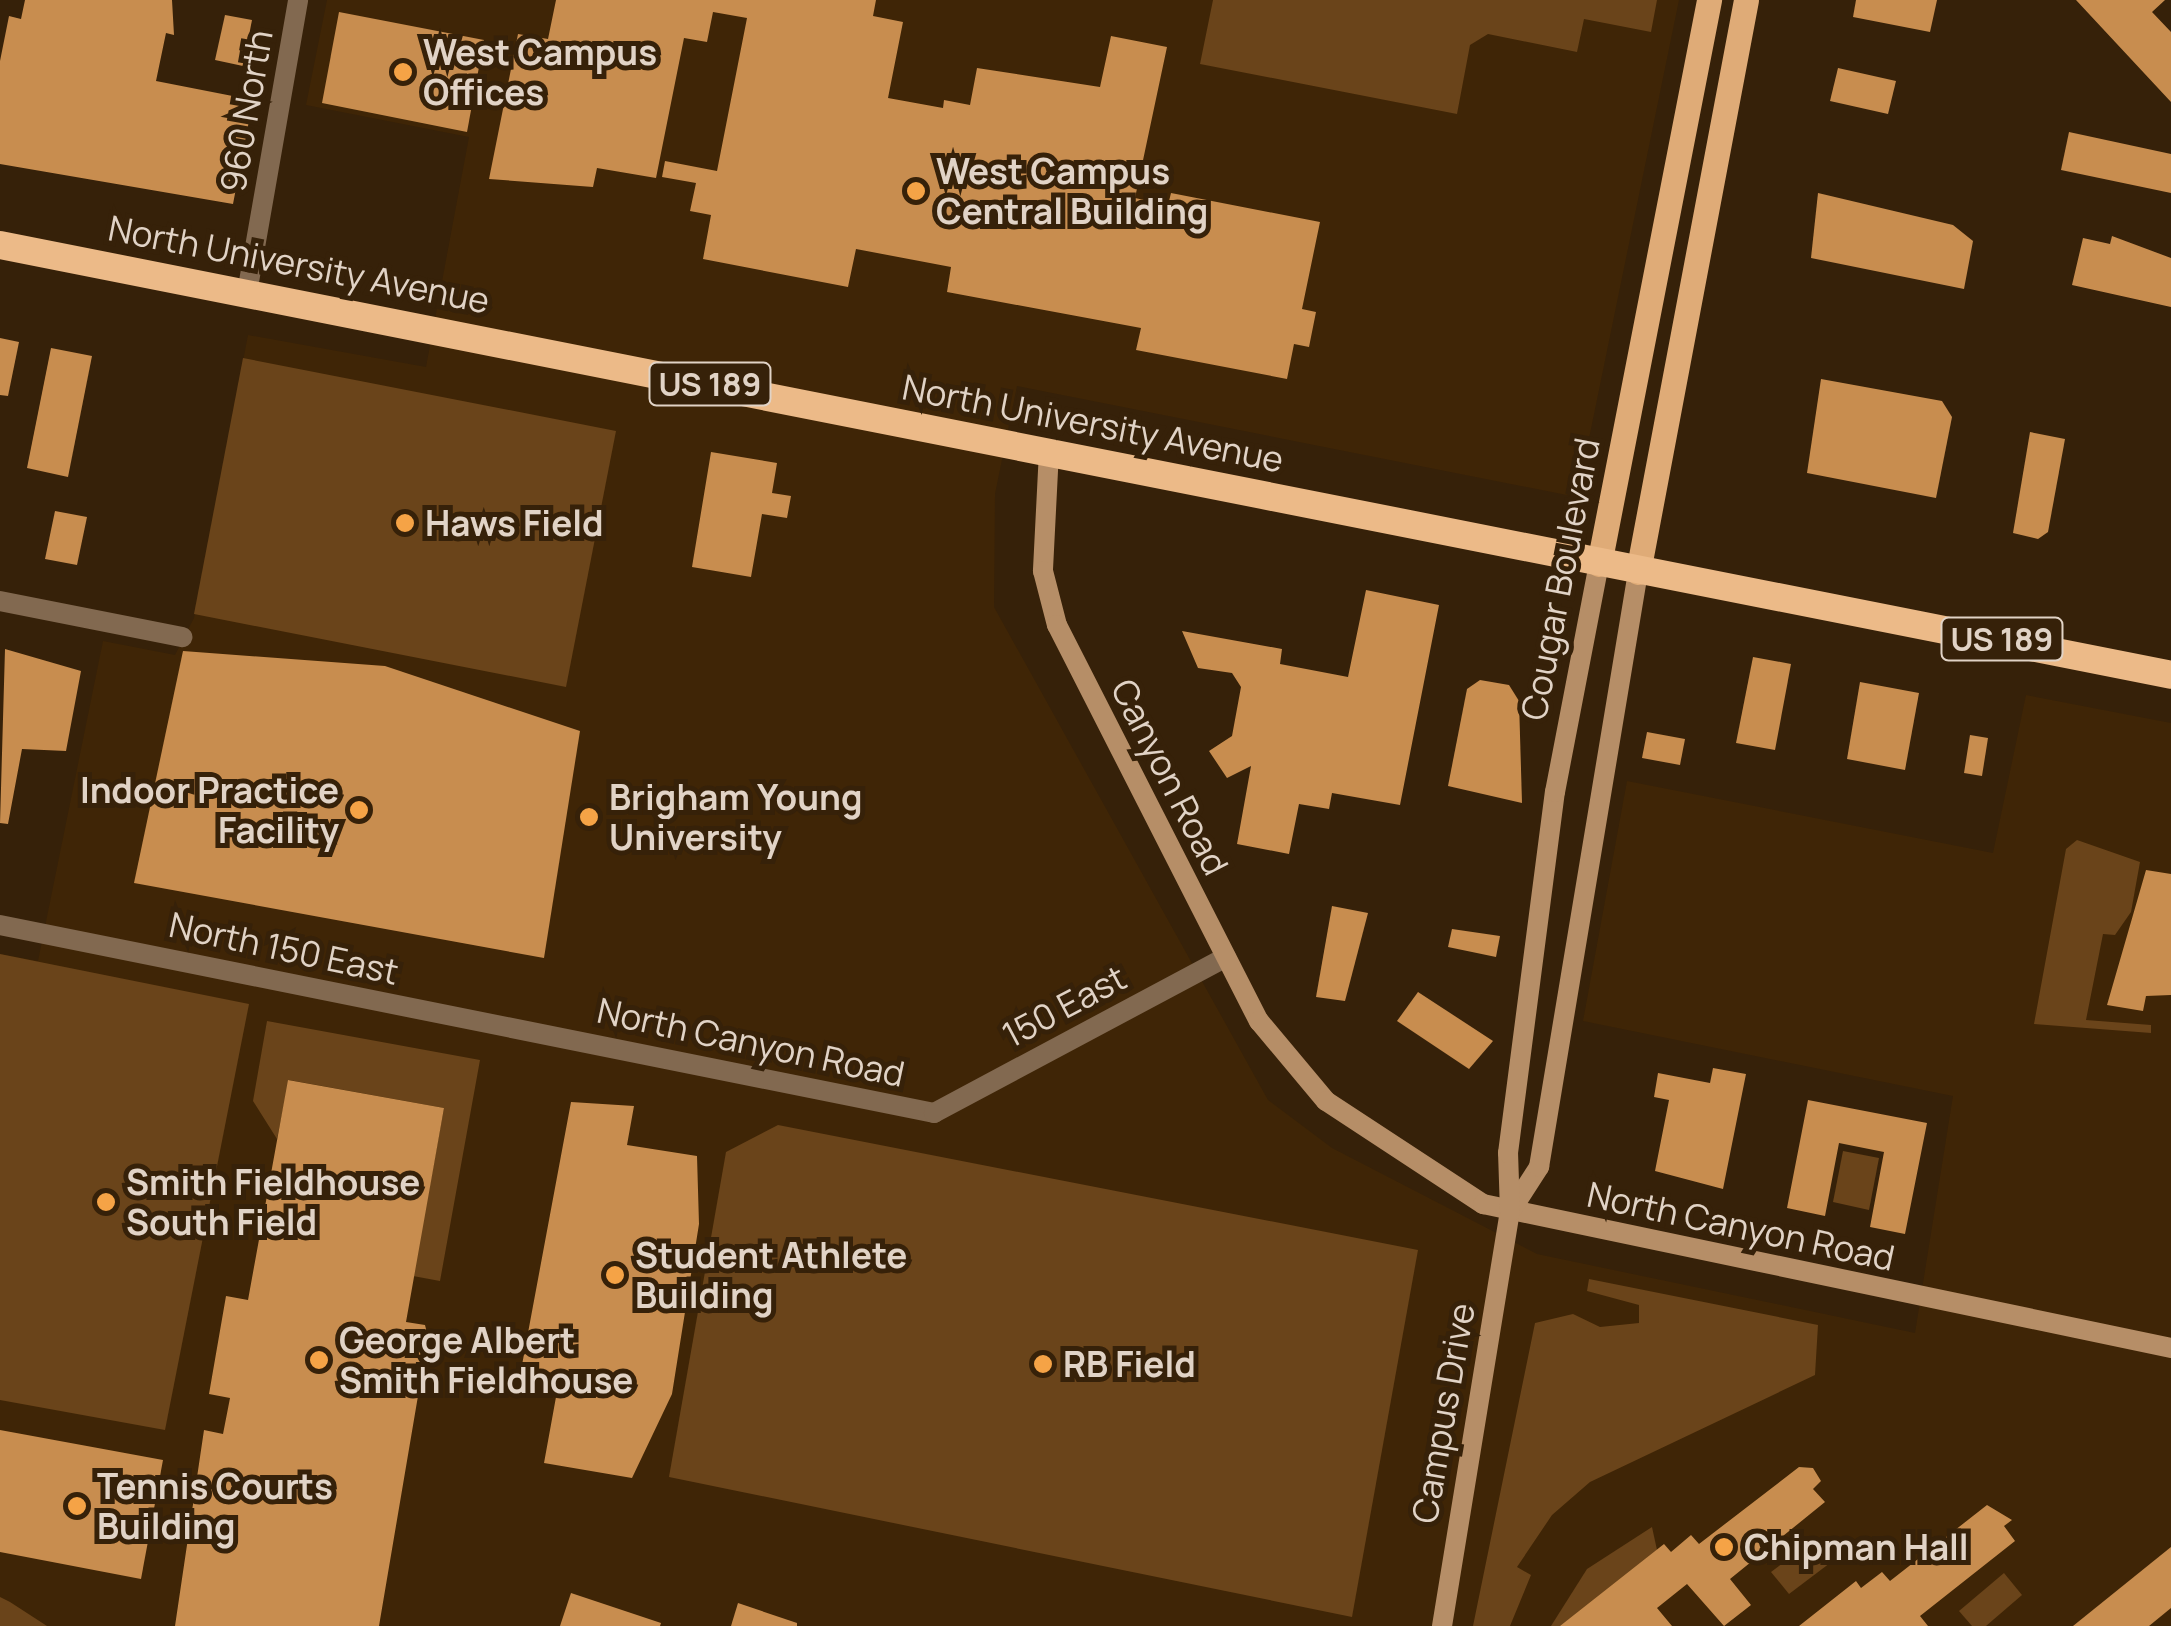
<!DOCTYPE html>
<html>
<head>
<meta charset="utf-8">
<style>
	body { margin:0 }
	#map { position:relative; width:2171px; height:1626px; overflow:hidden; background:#362109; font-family:Manrope,sans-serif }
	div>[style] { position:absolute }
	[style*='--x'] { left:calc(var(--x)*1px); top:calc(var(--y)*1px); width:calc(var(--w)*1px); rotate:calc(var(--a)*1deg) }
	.built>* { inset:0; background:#3f2506 }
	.green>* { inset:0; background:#6a441a }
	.building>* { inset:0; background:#c88d4f }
	.minor>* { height:20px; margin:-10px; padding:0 10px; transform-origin:10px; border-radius:10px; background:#826950 }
	.secondary>* { height:20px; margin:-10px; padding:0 10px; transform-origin:10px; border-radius:10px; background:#b68e67 }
	.primary>* { height:25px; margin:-12.5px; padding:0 12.5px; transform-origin:12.5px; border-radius:12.5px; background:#dfab77 }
	.trunk>* { height:28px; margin:-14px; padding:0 14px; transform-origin:14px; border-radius:14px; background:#ecba88 }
	.dots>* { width:28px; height:28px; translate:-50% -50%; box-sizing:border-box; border:5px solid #362109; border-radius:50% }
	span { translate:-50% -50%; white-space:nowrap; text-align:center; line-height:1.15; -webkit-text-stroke:10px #362109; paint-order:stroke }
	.shield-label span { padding:2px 8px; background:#362109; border:2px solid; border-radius:8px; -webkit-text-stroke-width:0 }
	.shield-label { font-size:32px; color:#e1d3c6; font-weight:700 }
	.poi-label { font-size:35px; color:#e1d3c6; font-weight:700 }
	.left { translate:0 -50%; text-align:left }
	.right { translate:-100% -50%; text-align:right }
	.street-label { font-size:35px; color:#e1d3c6 }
</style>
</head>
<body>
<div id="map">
	<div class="built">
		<i style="clip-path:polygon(327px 0,1679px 0,1577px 497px,1017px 386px,995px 494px,994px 607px,1268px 1100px,1332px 1148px,1537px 1254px,1915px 1333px,1953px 1096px,1583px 1021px,1627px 781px,1993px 853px,2026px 695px,2171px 723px,2171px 1626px,0 1626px,0 954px,38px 961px,103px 641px,175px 655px,194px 618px,248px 335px,426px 367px,469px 137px,306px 105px)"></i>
	</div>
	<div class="green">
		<i style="clip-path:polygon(1213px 0,1657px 0,1651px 32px,1584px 19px,1577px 52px,1488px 34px,1470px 45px,1457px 114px,1200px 64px)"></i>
		<i style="clip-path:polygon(243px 358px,616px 431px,566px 687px,194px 614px)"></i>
		<i style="clip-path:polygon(2077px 840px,2140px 862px,2131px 912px,2115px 935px,2103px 934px,2086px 1020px,2151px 1025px,2151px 1033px,2034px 1024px,2066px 849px)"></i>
		<i style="clip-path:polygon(0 954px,249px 1004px,165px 1430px,0 1400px)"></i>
		<i style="clip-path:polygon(267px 1021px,480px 1060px,440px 1281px,413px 1276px,444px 1108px,289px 1080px,277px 1139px,253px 1101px)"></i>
		<i style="clip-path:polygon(778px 1125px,1418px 1250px,1352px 1617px,669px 1477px,726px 1152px)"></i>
		<i style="clip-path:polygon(1843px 1151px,1879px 1158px,1869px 1210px,1833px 1202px)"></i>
		<i style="clip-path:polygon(1589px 1279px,1818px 1325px,1815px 1375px,1590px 1482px,1552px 1515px,1517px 1567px,1531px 1575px,1510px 1626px,1473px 1626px,1535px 1323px,1573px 1314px,1600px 1327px,1639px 1323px,1639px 1305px,1587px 1291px)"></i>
		<i style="clip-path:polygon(1652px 1527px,1657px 1550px,1564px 1626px,1551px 1626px,1587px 1569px)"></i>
		<i style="clip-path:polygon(1817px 1537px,1834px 1560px,1789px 1594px,1771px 1572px)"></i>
		<i style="clip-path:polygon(2004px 1573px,2022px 1595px,1986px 1626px,1972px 1626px,1959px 1611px)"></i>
		<i style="clip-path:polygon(0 1597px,10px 1602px,47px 1626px,0 1626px)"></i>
	</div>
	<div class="building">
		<i style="clip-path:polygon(25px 0,172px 0,174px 35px,166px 33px,156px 81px,253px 100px,233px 204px,0 164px,0 61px,9px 16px,21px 19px)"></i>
		<i style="clip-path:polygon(556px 0,876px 0,873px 16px,903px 22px,888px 98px,943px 108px,944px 100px,970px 105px,977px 68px,1100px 87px,1111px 36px,1167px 47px,1135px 198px,1168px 205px,1171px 193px,1320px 222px,1302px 309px,1316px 312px,1309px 347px,1294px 344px,1287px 379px,1136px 350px,1141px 328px,947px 292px,951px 267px,856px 249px,848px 287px,703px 259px,711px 215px,690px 211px,696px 183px,662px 177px,665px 161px,717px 171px,747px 18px,713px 12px,707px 42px,684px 38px,656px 178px,597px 168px,593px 187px,489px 179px,518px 34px,548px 39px)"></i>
		<i style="clip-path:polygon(1856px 0,1937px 0,1930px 32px,1853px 17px)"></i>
		<i style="clip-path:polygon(2076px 0,2165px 0,2152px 12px,2171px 32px,2171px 102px)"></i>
		<i style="clip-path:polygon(339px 12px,484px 40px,467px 132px,322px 103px)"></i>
		<i style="clip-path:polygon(225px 15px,252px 20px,243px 66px,215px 60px)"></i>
		<i style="clip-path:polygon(1838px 68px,1896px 81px,1888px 114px,1830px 101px)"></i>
		<i style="clip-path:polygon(2069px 132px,2171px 154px,2171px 193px,2061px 170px)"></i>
		<i style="clip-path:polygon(1818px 193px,1953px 225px,1973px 241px,1964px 289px,1811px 258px)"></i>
		<i style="clip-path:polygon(2112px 236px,2171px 258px,2171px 307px,2072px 285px,2083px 238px,2110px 244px)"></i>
		<i style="clip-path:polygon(0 338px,19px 342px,8px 396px,0 395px)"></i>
		<i style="clip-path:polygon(51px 348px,92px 356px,68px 477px,27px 468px)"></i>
		<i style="clip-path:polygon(1821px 379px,1942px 401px,1952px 417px,1936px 498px,1807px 473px)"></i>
		<i style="clip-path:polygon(2030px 432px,2065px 439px,2048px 532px,2038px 539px,2013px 533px)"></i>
		<i style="clip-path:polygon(711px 452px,777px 463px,772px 493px,791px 496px,787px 518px,762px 514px,751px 577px,692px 567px)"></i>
		<i style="clip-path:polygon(55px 511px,87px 517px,77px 565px,45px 559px)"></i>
		<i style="clip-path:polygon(1366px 590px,1439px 605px,1400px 805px,1332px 793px,1329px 809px,1299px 804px,1289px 854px,1237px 844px,1251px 766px,1227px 778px,1209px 751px,1232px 736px,1241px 687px,1232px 673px,1198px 668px,1182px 631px,1282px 649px,1280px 664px,1348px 677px)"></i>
		<i style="clip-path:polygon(5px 649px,81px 671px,66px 751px,22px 749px,8px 824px,0 823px)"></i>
		<i style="clip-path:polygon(183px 651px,385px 666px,580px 731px,544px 958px,134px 883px)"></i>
		<i style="clip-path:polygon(1753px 657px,1791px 664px,1775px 750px,1736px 743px)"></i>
		<i style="clip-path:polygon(1480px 680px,1509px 685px,1519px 701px,1522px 803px,1448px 786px,1467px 689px)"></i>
		<i style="clip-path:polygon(1860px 682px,1919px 693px,1905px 770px,1847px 759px)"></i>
		<i style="clip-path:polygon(1647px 732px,1685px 739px,1680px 765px,1642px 758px)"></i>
		<i style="clip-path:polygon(1970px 735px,1988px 738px,1982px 776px,1964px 773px)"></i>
		<i style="clip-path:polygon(2146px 870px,2171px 874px,2171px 995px,2146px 996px,2143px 1011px,2107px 1005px)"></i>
		<i style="clip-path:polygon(1332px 906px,1368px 913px,1345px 1001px,1316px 997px)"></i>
		<i style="clip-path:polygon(1452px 929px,1500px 936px,1496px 957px,1448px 947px)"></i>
		<i style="clip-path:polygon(1418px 992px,1493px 1041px,1469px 1069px,1397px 1021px)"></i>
		<i style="clip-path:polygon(1713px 1068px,1746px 1074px,1723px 1189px,1655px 1171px,1669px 1100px,1654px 1097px,1658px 1073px,1710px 1083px)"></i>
		<i style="clip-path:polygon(288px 1080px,444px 1108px,406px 1322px,425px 1325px,428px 1337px,379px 1626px,175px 1626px,204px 1430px,223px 1434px,230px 1398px,209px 1394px,226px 1296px,248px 1300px)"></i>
		<i style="clip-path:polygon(1808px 1100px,1927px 1123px,1905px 1234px,1870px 1227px,1884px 1152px,1839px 1143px,1825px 1216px,1787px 1208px)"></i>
		<i style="clip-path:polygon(571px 1102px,634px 1106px,627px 1145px,697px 1156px,699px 1224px,672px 1394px,632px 1478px,544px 1463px,560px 1375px,522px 1365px)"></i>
		<i style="clip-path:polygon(0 1430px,163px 1460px,141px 1579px,0 1552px)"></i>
		<i style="clip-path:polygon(1799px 1467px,1813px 1468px,1821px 1481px,1813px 1489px,1825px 1502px,1730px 1579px,1751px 1605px,1724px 1626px,1687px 1584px,1657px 1608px,1672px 1626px,1560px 1626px,1664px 1544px,1671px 1552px,1691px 1535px,1699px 1544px)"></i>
		<i style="clip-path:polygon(1987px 1505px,2012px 1520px,2004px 1526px,2015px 1541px,1920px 1616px,1928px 1626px,1799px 1626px,1856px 1581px,1861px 1588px,1882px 1572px,1890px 1581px)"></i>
		<i style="clip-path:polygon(2171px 1547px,2171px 1608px,2149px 1626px,2073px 1626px)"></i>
		<i style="clip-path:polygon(571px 1593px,661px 1623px,660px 1626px,560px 1626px)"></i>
		<i style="clip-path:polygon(738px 1603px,797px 1623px,797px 1626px,731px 1626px)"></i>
	</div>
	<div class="minor">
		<i style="--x:247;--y:293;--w:297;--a:-80.1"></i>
		<i style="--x:0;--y:601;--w:186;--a:11.2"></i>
		<i style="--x:0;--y:925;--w:953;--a:11.38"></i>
		<i style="--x:934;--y:1113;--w:331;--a:-28.1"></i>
	</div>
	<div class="secondary">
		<i style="--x:1049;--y:451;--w:120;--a:92.9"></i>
		<i style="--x:1043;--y:571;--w:56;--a:75.5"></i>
		<i style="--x:1057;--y:625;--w:445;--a:63"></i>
		<i style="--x:1259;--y:1021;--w:104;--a:50.1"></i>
		<i style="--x:1326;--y:1101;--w:188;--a:33.3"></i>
		<i style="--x:1483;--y:1204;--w:703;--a:11.82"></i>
		<i style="--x:1510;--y:1212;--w:54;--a:-57.2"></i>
		<i style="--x:1539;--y:1167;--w:603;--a:-80.55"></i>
		<i style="--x:1442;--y:1626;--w:420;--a:-80.7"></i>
		<i style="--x:1510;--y:1212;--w:59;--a:-91.9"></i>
		<i style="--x:1508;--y:1153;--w:364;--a:-82.6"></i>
		<i style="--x:1555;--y:792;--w:232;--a:-79.1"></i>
	</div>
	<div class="primary">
		<i style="--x:1599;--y:564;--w:575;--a:-78.96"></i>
		<i style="--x:1638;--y:572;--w:582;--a:-79.31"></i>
	</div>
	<div class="trunk">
		<i style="--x:0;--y:245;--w:2213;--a:11.2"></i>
	</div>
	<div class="dots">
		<i style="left:403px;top:72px;background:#f5a346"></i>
		<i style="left:916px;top:191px;background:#f5a346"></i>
		<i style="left:405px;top:523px;background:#f5a346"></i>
		<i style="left:359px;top:810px;background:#f5a346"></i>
		<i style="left:589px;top:817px;background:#f5a346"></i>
		<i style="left:106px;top:1202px;background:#f5a346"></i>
		<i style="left:615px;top:1275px;background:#f5a346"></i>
		<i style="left:319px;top:1360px;background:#f5a346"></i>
		<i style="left:1043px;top:1364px;background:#f5a346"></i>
		<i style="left:77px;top:1506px;background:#f5a346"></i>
		<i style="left:1724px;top:1547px;background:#f5a346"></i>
	</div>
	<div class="shield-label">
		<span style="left:710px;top:384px">US 189</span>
		<span style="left:2002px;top:639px">US 189</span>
	</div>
	<div class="poi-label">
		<span class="left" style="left:423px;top:72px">West Campus<br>Offices</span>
		<span class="left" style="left:936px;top:191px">West Campus<br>Central Building</span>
		<span class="left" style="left:425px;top:523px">Haws Field</span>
		<span class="right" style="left:339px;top:810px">Indoor Practice<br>Facility</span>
		<span class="left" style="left:609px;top:817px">Brigham Young<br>University</span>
		<span class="left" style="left:126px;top:1202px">Smith Fieldhouse<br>South Field</span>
		<span class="left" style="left:635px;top:1275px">Student Athlete<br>Building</span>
		<span class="left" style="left:339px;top:1360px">George Albert<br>Smith Fieldhouse</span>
		<span class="left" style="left:1063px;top:1364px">RB Field</span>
		<span class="left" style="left:97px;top:1506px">Tennis Courts<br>Building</span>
		<span class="left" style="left:1744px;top:1547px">Chipman Hall</span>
	</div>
	<div class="street-label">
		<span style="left:246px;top:111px;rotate:-80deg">960 North</span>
		<span style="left:299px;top:264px;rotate:11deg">North University Avenue</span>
		<span style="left:1093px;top:423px;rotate:11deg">North University Avenue</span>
		<span style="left:1560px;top:579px;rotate:-79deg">Cougar Boulevard</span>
		<span style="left:1170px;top:777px;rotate:63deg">Canyon Road</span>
		<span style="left:284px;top:948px;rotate:12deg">North 150 East</span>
		<span style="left:1064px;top:1006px;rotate:-28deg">150 East</span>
		<span style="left:751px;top:1042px;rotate:12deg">North Canyon Road</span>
		<span style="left:1741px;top:1226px;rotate:12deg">North Canyon Road</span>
		<span style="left:1443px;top:1413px;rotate:-80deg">Campus Drive</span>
	</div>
</div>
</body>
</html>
